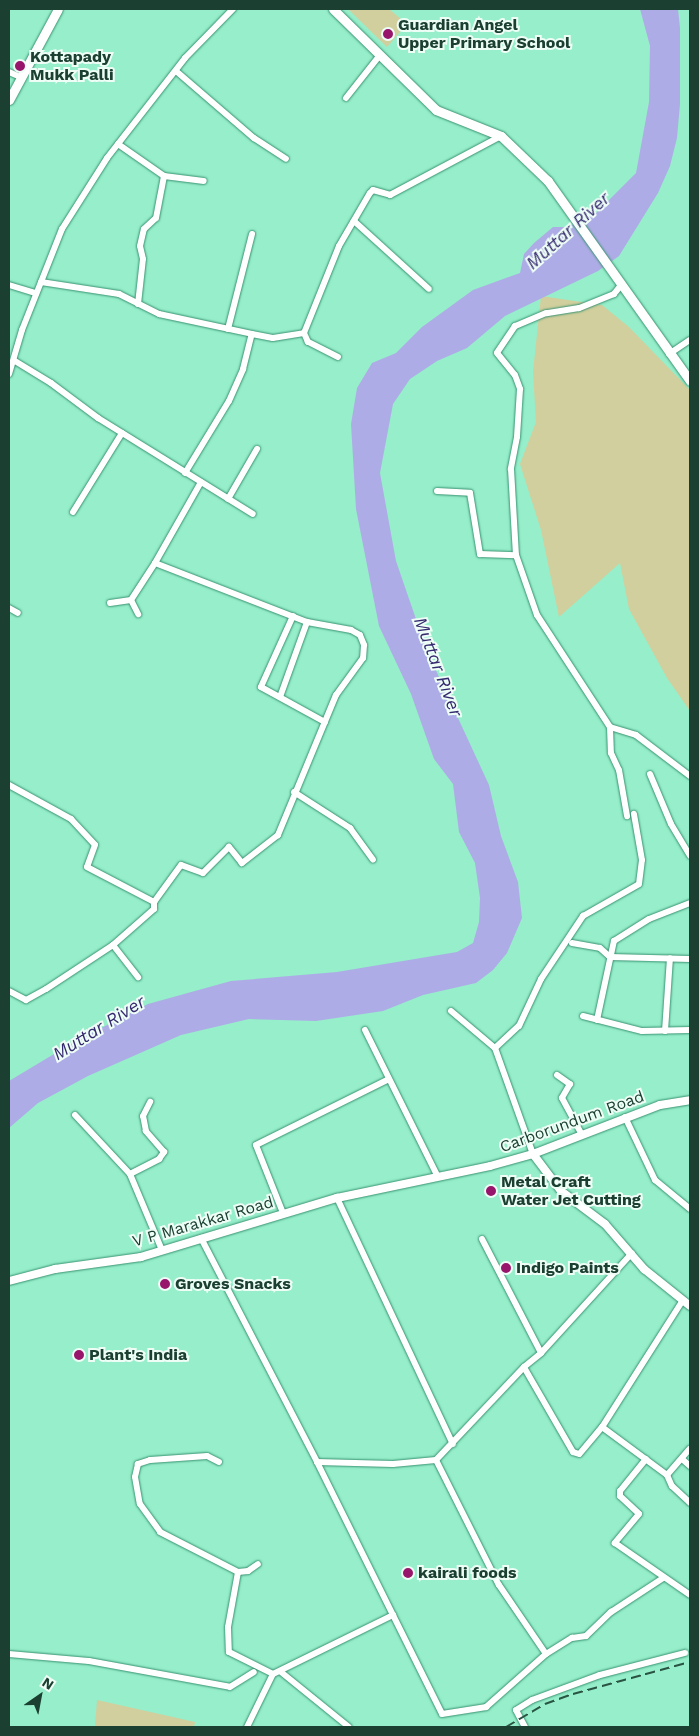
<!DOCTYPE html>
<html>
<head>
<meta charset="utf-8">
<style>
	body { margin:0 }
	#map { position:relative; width:699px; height:1736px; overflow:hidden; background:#96eeca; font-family:"Work Sans",sans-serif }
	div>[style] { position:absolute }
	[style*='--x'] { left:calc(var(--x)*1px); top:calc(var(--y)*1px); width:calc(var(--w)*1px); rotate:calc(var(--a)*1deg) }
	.green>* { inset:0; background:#d1cf9d }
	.water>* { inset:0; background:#aeace6 }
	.roads { filter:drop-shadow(0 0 1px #389271) drop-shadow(0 0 1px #389271) }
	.minor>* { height:6px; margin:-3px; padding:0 3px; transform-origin:3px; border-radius:3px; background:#fff }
	.tertiary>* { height:8px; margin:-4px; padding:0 4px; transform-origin:4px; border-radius:4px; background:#fff }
	.secondary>* { height:9px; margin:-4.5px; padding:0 4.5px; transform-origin:4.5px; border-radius:4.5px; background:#fff }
	.rail>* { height:2px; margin-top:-1px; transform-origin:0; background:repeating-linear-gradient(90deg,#295443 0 10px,transparent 0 15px) }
	.dots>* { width:14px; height:14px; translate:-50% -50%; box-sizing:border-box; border:2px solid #eefef7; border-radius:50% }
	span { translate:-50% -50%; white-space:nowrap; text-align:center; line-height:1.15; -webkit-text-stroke:4px #eefef7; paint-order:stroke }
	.poi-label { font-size:16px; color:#1b4032; font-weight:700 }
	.left { translate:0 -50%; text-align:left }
	.street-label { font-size:16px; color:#1b4032 }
	.water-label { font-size:18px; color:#352a6f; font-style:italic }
	.frame { position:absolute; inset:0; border:10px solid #1b4032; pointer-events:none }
	.north { position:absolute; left:15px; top:1671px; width:50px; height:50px; -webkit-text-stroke:4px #eefef7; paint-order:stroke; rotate:33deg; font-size:14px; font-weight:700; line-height:20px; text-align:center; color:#1b4032 }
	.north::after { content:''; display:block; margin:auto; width:18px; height:22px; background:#1b4032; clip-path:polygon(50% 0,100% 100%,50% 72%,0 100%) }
</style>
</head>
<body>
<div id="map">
	<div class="green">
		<i style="clip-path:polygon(348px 9px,389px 9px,407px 24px,387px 47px)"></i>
		<i style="clip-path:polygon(541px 296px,602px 305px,629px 327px,690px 390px,690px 711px,667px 678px,629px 609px,620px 563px,559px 617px,541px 530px,520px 464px,536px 422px,533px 372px)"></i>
		<i style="clip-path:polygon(97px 1700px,195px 1722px,194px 1727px,95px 1727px)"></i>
	</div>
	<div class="water">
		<i style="clip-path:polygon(640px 9px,678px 9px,680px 28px,680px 104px,677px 138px,670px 166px,658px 193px,619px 256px,598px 271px,505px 316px,467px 348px,437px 361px,410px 379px,393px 404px,380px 473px,396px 561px,427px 651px,489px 785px,501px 836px,518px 882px,522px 918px,507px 953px,493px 970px,476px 983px,423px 995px,383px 1011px,316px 1021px,249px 1019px,181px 1035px,88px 1076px,38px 1103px,9px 1128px,9px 1081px,74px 1042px,148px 1004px,231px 981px,337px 972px,457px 952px,473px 943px,479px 922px,480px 898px,475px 863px,459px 832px,453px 784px,434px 759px,411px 694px,379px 626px,356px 509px,351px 424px,357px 388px,372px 363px,396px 353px,422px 327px,473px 290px,520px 273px,524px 254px,534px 243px,553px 227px,568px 227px,596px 213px,636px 173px,649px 102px,650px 46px)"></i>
	</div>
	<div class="roads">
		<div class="minor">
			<i style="--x:176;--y:71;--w:103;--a:40.7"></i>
			<i style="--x:254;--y:138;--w:38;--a:33"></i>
			<i style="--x:9;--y:72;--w:12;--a:24"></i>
			<i style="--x:346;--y:98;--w:55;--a:-51.7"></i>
			<i style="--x:118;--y:144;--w:56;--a:34.8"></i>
			<i style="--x:164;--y:176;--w:40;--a:7.1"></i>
			<i style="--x:354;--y:221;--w:101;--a:42.2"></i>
			<i style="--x:41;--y:282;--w:79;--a:8.7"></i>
			<i style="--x:119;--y:294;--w:45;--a:26.6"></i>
			<i style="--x:159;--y:314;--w:95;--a:12.1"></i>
			<i style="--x:252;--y:334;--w:21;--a:11"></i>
			<i style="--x:273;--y:338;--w:31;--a:-9"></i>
			<i style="--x:622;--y:284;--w:13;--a:129"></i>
			<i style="--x:614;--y:294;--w:38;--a:158"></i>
			<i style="--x:579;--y:308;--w:33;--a:171"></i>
			<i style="--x:546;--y:313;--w:34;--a:157"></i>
			<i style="--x:515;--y:326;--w:32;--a:124"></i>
			<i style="--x:497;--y:353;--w:28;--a:51"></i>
			<i style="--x:515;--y:375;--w:15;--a:70"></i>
			<i style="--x:520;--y:389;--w:48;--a:93.6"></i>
			<i style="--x:517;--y:437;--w:33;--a:101"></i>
			<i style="--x:511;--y:469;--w:86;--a:86.7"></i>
			<i style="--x:516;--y:555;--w:64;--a:70.7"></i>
			<i style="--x:537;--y:615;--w:134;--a:56.9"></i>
			<i style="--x:610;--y:727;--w:27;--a:17"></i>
			<i style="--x:636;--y:735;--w:68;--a:37.2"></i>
			<i style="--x:9;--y:285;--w:27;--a:17"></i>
			<i style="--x:138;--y:304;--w:45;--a:-83.7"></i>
			<i style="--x:143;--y:259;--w:13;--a:-103"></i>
			<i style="--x:140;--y:246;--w:17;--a:-77"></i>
			<i style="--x:144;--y:229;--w:16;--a:-43"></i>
			<i style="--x:156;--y:218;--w:43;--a:-79.2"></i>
			<i style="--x:228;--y:329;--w:98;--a:-75.8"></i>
			<i style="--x:669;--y:354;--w:25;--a:-34"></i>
			<i style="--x:338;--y:357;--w:34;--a:-153"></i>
			<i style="--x:308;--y:342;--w:10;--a:-114"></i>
			<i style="--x:304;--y:333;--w:94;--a:-68.1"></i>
			<i style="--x:339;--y:246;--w:61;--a:-59.7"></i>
			<i style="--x:370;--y:193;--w:4;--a:-45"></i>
			<i style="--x:373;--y:190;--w:18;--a:16"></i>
			<i style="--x:390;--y:195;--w:126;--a:-28"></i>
			<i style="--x:15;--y:361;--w:42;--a:31.4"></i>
			<i style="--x:51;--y:383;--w:59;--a:36.7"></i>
			<i style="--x:98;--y:418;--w:182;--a:31.8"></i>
			<i style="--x:9;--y:374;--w:46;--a:-73.5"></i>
			<i style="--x:22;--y:330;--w:109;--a:-68.4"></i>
			<i style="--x:62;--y:229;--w:84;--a:-57.6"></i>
			<i style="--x:107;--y:158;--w:127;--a:-52"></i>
			<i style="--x:185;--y:58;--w:69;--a:-45.6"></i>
			<i style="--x:185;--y:473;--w:84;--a:-58.6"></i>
			<i style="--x:229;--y:401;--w:35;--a:-66"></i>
			<i style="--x:243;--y:369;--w:36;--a:-76"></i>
			<i style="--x:437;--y:491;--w:33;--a:3"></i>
			<i style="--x:470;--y:493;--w:62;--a:80.7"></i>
			<i style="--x:480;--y:554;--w:36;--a:2"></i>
			<i style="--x:228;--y:499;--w:58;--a:-59.9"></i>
			<i style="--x:73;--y:512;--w:93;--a:-58.2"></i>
			<i style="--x:155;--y:563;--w:93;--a:-60.4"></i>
			<i style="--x:131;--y:600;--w:16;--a:63"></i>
			<i style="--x:110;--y:603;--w:21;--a:-8"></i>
			<i style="--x:131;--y:600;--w:44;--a:-57"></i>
			<i style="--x:155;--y:563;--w:163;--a:21.2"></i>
			<i style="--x:307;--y:622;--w:45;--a:10.3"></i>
			<i style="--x:351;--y:630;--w:10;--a:29"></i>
			<i style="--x:360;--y:635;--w:11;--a:68"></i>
			<i style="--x:364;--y:645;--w:13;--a:94"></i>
			<i style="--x:363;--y:658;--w:46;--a:126.1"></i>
			<i style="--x:336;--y:695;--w:152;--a:112.5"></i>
			<i style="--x:278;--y:835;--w:46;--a:142.1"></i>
			<i style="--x:242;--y:863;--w:21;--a:-129"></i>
			<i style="--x:229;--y:847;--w:37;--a:135"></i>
			<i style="--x:203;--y:873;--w:23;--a:-160"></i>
			<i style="--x:181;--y:865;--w:46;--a:126.1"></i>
			<i style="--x:9;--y:608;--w:10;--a:29"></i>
			<i style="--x:293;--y:616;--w:78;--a:114.3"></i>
			<i style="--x:261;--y:687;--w:73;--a:28.7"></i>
			<i style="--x:280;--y:697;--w:80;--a:-70.2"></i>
			<i style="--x:610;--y:727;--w:26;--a:88"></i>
			<i style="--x:611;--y:753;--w:19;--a:65"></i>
			<i style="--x:619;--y:770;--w:47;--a:80.1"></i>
			<i style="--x:650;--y:774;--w:54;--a:67.2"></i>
			<i style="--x:671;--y:824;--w:37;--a:59"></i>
			<i style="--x:9;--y:785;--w:71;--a:28.7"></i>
			<i style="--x:71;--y:819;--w:35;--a:47"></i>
			<i style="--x:95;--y:845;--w:23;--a:110"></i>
			<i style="--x:87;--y:867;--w:76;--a:27.6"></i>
			<i style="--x:154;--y:902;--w:7;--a:90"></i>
			<i style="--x:154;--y:909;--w:55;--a:138.7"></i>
			<i style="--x:113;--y:945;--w:80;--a:146.7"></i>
			<i style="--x:46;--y:989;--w:23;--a:151"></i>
			<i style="--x:26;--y:1000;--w:19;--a:-152"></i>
			<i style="--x:294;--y:792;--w:67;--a:32.7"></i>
			<i style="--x:350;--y:828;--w:39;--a:54"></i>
			<i style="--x:572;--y:943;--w:28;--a:10"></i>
			<i style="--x:600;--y:948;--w:13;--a:42"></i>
			<i style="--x:610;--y:957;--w:80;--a:1.4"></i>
			<i style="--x:113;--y:945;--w:41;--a:52"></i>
			<i style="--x:451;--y:1011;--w:57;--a:40.1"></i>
			<i style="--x:495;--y:1048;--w:113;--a:70.3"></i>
			<i style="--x:583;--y:1016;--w:61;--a:14.3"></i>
			<i style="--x:642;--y:1031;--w:48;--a:-1.2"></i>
			<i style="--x:597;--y:1020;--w:81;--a:-77.9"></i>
			<i style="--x:614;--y:941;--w:41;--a:-32.2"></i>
			<i style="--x:649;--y:919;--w:44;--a:-21.3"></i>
			<i style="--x:365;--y:1030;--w:162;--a:63.6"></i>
			<i style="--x:665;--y:1031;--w:73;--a:-86.1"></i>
			<i style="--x:495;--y:1048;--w:33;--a:-43"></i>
			<i style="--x:519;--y:1026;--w:52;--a:-64.9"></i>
			<i style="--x:541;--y:979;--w:76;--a:-56.3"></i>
			<i style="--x:583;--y:916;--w:64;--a:-29.7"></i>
			<i style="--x:639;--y:884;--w:24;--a:-83"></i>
			<i style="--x:642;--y:860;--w:47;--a:-99.9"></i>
			<i style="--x:557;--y:1075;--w:16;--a:35"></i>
			<i style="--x:570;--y:1084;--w:16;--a:120"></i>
			<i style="--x:562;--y:1098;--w:42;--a:61.6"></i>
			<i style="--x:75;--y:1115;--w:81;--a:47"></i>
			<i style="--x:130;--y:1174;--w:82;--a:67.2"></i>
			<i style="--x:625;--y:1117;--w:70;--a:64.5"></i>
			<i style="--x:655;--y:1180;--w:45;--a:39.6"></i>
			<i style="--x:130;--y:1174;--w:33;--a:-27"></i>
			<i style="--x:159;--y:1159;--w:9;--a:-54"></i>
			<i style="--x:164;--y:1152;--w:28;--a:-131"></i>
			<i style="--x:146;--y:1131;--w:15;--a:-101"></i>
			<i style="--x:143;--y:1116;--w:16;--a:-63"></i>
			<i style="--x:337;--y:1198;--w:272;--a:64.8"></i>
			<i style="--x:283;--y:1213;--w:73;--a:-111.7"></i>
			<i style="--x:256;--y:1145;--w:148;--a:-26.4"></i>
			<i style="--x:201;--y:1238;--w:252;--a:62.6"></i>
			<i style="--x:317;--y:1462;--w:281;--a:63.6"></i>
			<i style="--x:442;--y:1714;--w:45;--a:-9"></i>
			<i style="--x:486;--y:1707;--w:80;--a:-41.5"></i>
			<i style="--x:546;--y:1654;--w:31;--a:-32"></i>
			<i style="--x:572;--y:1638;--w:14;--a:-8"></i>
			<i style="--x:586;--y:1636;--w:35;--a:-44"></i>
			<i style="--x:611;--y:1612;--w:62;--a:-33.2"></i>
			<i style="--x:482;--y:1239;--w:128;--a:62.6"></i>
			<i style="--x:683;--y:1300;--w:151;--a:122.5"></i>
			<i style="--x:602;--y:1427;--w:81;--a:36.4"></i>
			<i style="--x:667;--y:1475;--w:35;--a:-49"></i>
			<i style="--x:602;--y:1427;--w:35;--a:130"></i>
			<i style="--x:579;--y:1454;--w:6;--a:-162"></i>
			<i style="--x:573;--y:1452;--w:98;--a:-120"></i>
			<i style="--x:524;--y:1367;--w:22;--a:-39"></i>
			<i style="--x:541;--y:1353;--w:135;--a:-47.7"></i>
			<i style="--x:646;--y:1459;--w:41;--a:129.1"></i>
			<i style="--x:620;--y:1491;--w:5;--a:90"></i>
			<i style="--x:620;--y:1496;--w:26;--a:43"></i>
			<i style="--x:639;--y:1514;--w:38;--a:130"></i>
			<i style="--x:615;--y:1543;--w:91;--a:34.7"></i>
			<i style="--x:682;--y:1459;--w:11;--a:41"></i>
			<i style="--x:436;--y:1460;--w:140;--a:63.3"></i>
			<i style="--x:499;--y:1585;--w:83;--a:55.7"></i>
			<i style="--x:219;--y:1462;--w:13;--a:-153"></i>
			<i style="--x:207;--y:1456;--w:57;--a:176"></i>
			<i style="--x:150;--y:1460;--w:13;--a:162"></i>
			<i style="--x:138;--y:1464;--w:13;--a:103"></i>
			<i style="--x:135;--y:1477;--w:27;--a:80"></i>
			<i style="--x:140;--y:1504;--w:34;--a:54"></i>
			<i style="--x:160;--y:1532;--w:88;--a:27.1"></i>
			<i style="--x:238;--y:1572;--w:10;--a:-6"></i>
			<i style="--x:248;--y:1571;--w:12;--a:-35"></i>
			<i style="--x:317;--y:1462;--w:76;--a:1.5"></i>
			<i style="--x:393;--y:1464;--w:43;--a:-5.3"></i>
			<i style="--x:436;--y:1460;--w:128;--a:-46.6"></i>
			<i style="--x:667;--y:1475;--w:12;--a:66"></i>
			<i style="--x:672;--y:1486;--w:25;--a:43"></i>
			<i style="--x:238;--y:1572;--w:56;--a:100.3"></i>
			<i style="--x:228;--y:1627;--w:25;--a:88"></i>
			<i style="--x:229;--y:1652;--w:49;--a:26.6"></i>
			<i style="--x:9;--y:1654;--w:80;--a:5"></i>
			<i style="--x:89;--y:1661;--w:143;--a:10.4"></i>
			<i style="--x:230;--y:1687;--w:28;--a:-32"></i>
			<i style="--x:281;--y:1672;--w:87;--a:39"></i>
			<i style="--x:247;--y:1727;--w:59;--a:-63.9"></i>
			<i style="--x:273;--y:1674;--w:134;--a:-26.2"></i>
			<i style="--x:525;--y:1727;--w:19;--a:-118"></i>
			<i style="--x:516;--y:1710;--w:19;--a:-32"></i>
			<i style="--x:532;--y:1700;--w:72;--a:-20.2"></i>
			<i style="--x:600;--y:1675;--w:88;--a:-14.5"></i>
		</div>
		<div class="tertiary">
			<i style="--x:533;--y:1154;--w:46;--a:52.9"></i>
			<i style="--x:561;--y:1191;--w:55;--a:36.9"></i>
			<i style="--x:605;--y:1224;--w:60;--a:49.1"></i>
			<i style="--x:644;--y:1269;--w:59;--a:38.8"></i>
			<i style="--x:9;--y:1281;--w:48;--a:-14.6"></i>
			<i style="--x:55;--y:1269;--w:87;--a:-7.9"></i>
			<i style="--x:141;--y:1257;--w:205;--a:-16.8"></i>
			<i style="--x:337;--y:1198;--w:156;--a:-11.8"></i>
			<i style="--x:490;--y:1166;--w:45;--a:-15.6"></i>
			<i style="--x:533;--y:1154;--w:136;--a:-21.1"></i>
			<i style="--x:660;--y:1105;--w:30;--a:-9"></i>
		</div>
		<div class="secondary">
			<i style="--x:333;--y:9;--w:144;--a:44.4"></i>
			<i style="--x:436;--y:110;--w:70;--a:21.8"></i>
			<i style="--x:501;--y:136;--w:65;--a:43.8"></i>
			<i style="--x:548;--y:181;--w:245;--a:54.6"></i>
			<i style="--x:9;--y:100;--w:103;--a:-61.7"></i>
		</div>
	</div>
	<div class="rail">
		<i style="--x:506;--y:1727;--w:45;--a:-30.5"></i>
		<i style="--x:545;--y:1704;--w:30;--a:-20"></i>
		<i style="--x:573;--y:1694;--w:121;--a:-15.3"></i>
	</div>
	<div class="dots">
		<i style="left:388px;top:34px;background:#97166c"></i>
		<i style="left:20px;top:66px;background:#97166c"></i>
		<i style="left:491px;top:1191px;background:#97166c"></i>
		<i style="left:506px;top:1268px;background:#97166c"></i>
		<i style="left:165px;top:1284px;background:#97166c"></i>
		<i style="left:79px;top:1355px;background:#97166c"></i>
		<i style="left:408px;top:1573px;background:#97166c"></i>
	</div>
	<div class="poi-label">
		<span class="left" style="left:398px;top:34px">Guardian Angel<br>Upper Primary School</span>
		<span class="left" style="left:30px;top:66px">Kottapady<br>Mukk Palli</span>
		<span class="left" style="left:501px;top:1191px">Metal Craft<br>Water Jet Cutting</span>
		<span class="left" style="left:516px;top:1268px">Indigo Paints</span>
		<span class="left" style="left:175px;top:1284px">Groves Snacks</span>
		<span class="left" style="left:89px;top:1355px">Plant's India</span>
		<span class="left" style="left:418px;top:1573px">kairali foods</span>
	</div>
	<div class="street-label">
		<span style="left:572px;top:1122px;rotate:-20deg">Carborundum Road</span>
		<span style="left:203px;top:1222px;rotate:-16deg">V P Marakkar Road</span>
	</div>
	<div class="water-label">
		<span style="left:568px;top:231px;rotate:-42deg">Muttar River</span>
		<span style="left:438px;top:667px;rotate:69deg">Muttar River</span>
		<span style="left:99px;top:1028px;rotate:-32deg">Muttar River</span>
	</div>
	<div class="frame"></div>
	<div class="north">N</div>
</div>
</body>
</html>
